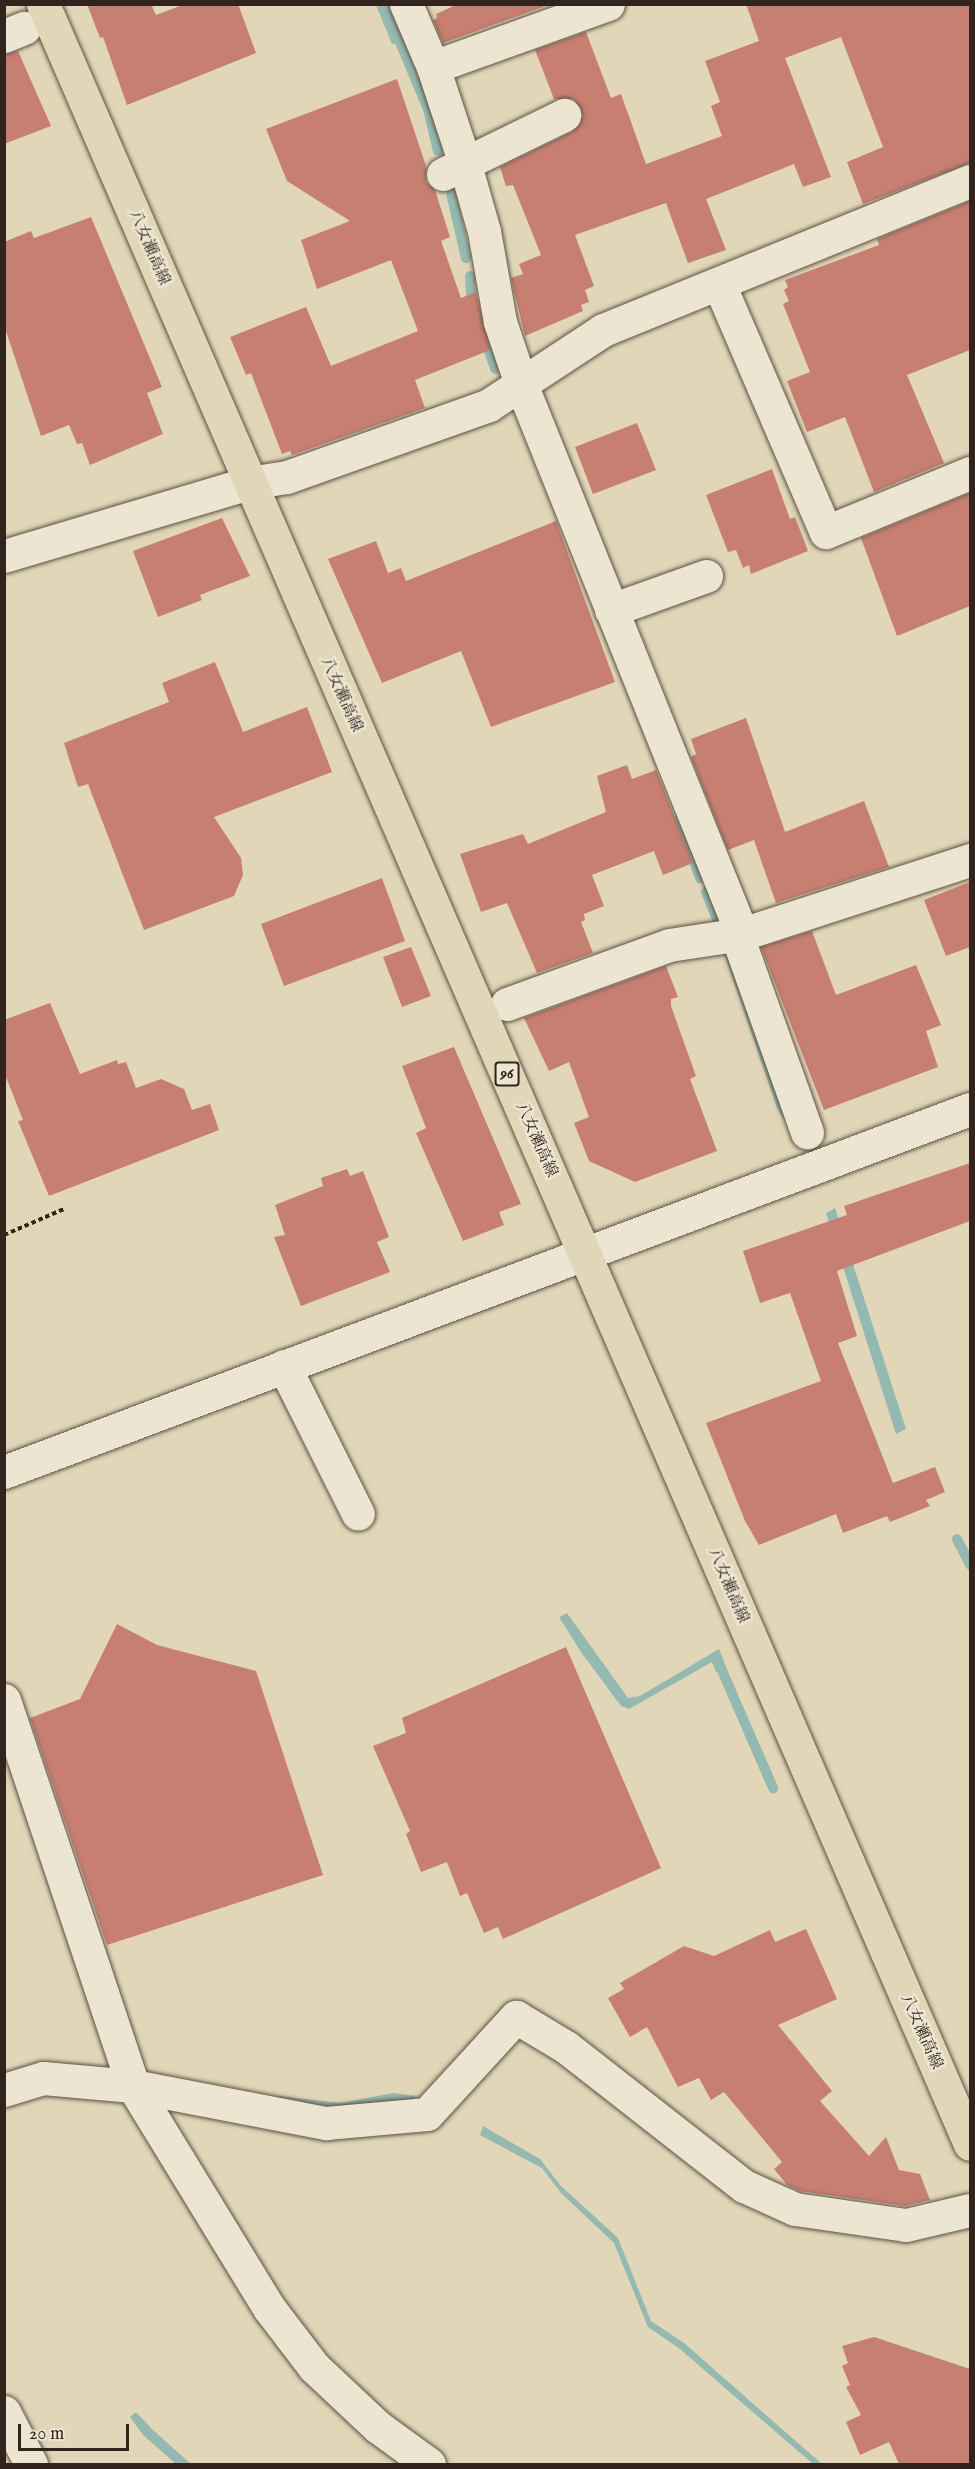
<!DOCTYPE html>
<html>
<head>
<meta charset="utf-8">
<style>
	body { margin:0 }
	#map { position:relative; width:975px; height:2469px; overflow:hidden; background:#e1d7b8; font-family:"IM FELL English","Noto Serif JP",serif }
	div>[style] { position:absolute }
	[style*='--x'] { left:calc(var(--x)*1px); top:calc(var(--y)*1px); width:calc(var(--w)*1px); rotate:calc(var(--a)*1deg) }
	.water>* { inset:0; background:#94b9b1 }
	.stream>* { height:10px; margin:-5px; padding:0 5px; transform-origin:5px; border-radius:5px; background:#94b9b1 }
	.building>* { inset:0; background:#c77f72 }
	.path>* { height:4px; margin-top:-2px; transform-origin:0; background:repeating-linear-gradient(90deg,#32231c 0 4.5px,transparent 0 7.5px) }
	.roads { filter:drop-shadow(0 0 2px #5e5043) drop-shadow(0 0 2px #5e5043) }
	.minor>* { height:33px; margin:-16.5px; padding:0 16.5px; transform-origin:16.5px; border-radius:16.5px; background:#ece5d1 }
	.major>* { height:33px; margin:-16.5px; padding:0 16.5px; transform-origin:16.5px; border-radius:16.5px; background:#e1d7b8 }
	span { translate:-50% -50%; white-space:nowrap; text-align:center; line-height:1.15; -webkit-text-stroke:5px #ece5d1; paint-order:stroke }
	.shield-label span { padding:2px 4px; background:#ece5d1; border:2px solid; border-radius:4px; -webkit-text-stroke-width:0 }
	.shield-label { font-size:15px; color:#32231c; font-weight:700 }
	.street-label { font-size:16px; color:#32231c }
	.frame { position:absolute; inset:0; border:6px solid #32231c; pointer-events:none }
	.scale { position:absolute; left:18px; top:2424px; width:111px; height:27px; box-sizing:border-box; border:3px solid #32231c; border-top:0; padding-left:8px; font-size:18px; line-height:21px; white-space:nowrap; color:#32231c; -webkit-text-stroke:4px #ece5d1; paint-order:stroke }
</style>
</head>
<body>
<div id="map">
	<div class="water">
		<i style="clip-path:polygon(376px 5px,391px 5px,405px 41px,392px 44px)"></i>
		<i style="clip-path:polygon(731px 947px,793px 1119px,785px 1121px,777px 1108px,723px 950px)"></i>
		<i style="clip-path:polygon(835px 1208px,906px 1429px,896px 1434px,826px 1213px)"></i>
		<i style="clip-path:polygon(961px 1537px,970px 1553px,970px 1573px,953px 1543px)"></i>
		<i style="clip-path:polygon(567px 1613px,628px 1698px,640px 1696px,719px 1649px,727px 1669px,716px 1672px,712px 1662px,629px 1709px,621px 1706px,581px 1652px,559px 1617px)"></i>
		<i style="clip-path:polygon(393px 2093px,415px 2096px,415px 2101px,344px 2110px,277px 2100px,279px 2096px,341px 2103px)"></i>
		<i style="clip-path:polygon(483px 2126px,540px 2159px,561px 2186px,618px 2238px,651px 2321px,684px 2343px,822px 2464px,813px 2464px,680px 2349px,648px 2327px,614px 2243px,561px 2193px,542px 2168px,480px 2135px)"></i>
		<i style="clip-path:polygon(136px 2412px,152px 2429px,191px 2464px,176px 2464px,143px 2435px,130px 2417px)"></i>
	</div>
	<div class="stream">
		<i style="--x:384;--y:4;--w:114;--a:67.3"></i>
		<i style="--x:428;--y:109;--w:43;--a:76.6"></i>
		<i style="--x:451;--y:193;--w:67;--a:77"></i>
		<i style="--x:470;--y:276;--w:18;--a:87"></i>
		<i style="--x:484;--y:338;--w:33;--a:70"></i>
		<i style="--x:679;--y:819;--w:63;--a:70.4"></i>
		<i style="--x:706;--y:892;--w:40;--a:68"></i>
		<i style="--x:957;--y:1539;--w:29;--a:63"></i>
		<i style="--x:717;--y:1659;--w:141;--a:66.5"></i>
	</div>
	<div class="building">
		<i style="clip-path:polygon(87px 4px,151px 4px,156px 15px,185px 4px,238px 4px,256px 53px,127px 105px,103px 37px,100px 38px)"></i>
		<i style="clip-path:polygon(458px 4px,551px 4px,443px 43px,433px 20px,437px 18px,436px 14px)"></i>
		<i style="clip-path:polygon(746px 4px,970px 4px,970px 163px,863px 204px,847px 162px,883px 147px,841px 37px,785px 58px,831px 177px,803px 187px,794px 164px,706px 199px,726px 250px,688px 263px,666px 203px,575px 235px,594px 286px,585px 290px,589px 302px,581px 305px,583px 311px,525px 336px,511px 278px,523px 274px,519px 264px,541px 255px,513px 185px,506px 186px,500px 167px,572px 132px,583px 116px,574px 99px,554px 99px,535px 50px,586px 32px,611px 98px,621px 94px,646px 164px,722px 136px,711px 106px,720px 102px,705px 61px,759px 41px)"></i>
		<i style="clip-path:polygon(18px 51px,51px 126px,4px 144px,4px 54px)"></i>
		<i style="clip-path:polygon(397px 79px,426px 166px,426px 182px,435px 190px,450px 237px,441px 241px,461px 298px,476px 292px,490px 350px,415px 380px,425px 408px,292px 455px,290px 451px,282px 454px,251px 373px,246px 375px,230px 337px,306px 307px,331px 366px,418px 331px,391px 260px,317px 289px,301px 240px,350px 221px,287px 181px,266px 129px)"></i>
		<i style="clip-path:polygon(970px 201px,970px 350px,907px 375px,944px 463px,874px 492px,845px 417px,807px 432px,787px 381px,810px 372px,783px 304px,789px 301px,784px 290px,788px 287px,785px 280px,879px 245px,877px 239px)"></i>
		<i style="clip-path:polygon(91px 217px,162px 387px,147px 393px,163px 434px,90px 465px,82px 443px,77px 444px,69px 425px,41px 436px,4px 325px,4px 242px,31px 231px,34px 238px)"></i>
		<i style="clip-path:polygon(637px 423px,656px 470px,593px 494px,575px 447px)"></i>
		<i style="clip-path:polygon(772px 469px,790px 519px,795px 517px,808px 551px,751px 574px,749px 565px,743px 568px,736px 550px,728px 552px,706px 495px)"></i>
		<i style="clip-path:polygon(970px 493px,970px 606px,897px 636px,861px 538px)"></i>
		<i style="clip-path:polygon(222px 518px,250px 576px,200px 595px,202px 600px,158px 617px,133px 551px)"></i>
		<i style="clip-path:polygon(556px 521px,615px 682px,491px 727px,461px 651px,382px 683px,328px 559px,376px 541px,388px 573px,401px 568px,406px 581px)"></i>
		<i style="clip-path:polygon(215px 662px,243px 732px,307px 707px,332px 772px,214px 817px,241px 858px,243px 875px,234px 896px,144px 930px,88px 784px,78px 787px,64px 743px,169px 702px,162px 683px)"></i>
		<i style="clip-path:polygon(746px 718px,785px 832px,864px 801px,889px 867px,776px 903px,754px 840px,728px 850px,691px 757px,696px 754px,691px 739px)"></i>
		<i style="clip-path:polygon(627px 765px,632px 779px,656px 770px,693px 863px,663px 875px,654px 851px,592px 875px,604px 906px,584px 914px,585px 920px,581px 922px,593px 953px,537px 973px,507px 903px,481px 912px,460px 854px,523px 834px,528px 844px,606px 812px,597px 776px)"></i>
		<i style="clip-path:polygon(382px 878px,405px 941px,284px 986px,261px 924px)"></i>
		<i style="clip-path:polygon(970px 882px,970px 947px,946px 956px,924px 900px)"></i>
		<i style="clip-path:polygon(812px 931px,836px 995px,916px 965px,941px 1025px,926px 1031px,938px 1067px,824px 1110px,761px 947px)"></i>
		<i style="clip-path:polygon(411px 947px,431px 996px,402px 1007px,383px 957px)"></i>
		<i style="clip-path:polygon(666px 966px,678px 997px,671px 999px,671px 1006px,696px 1076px,690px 1079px,717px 1151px,635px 1182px,589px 1161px,574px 1123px,589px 1117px,569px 1062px,549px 1071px,524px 1018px)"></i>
		<i style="clip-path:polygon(50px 1003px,80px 1074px,117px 1060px,118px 1064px,126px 1062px,136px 1088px,161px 1079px,184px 1089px,192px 1110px,210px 1104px,219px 1130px,49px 1196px,18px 1121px,23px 1120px,4px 1072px,4px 1020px)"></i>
		<i style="clip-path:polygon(454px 1047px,521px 1204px,499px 1212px,504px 1225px,463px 1241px,416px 1133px,426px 1128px,402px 1066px)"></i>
		<i style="clip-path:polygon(970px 1163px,970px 1221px,837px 1271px,857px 1336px,838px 1343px,893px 1483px,935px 1467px,945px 1492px,926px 1500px,930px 1506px,890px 1522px,887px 1516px,843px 1533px,836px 1514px,759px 1545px,745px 1521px,706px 1423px,821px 1381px,790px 1293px,760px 1303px,743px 1251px,847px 1215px,844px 1206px)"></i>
		<i style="clip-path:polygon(347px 1169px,350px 1176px,363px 1171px,389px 1237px,377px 1242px,390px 1272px,301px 1306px,274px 1237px,285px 1235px,275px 1205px,323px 1186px,321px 1178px)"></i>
		<i style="clip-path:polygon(117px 1624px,157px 1645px,256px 1671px,323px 1875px,107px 1945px,30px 1718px,80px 1699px)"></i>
		<i style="clip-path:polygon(566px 1647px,661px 1868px,503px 1939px,498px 1927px,484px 1933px,467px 1893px,460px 1896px,447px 1862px,421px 1872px,406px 1834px,410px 1831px,373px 1746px,406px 1733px,402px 1718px)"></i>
		<i style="clip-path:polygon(806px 1929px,837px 1999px,778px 2025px,832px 2091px,820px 2101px,869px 2156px,886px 2137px,899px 2170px,920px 2174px,930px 2200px,905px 2206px,800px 2191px,787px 2185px,774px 2169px,782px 2162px,724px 2092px,711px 2100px,699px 2078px,678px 2087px,647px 2027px,630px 2037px,608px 1998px,624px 1989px,620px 1983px,684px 1946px,714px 1956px,770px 1930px,775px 1942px)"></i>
		<i style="clip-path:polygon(874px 2337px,970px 2369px,970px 2464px,899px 2464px,889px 2442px,860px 2455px,846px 2422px,861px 2415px,846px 2387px,850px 2385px,842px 2366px,848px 2363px,842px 2346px)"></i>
	</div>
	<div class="path">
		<i style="--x:4;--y:1235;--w:65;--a:-23.4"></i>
		<i style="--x:4;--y:2027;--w:2;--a:0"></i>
	</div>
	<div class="roads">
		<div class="minor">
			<i style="--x:406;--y:4;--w:69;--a:66.8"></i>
			<i style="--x:433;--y:67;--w:99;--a:71.7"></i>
			<i style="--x:464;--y:161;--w:73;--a:74.1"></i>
			<i style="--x:484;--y:231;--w:92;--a:80"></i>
			<i style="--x:500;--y:322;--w:65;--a:71.3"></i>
			<i style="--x:521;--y:384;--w:593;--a:68.11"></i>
			<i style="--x:742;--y:934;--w:10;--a:101"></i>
			<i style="--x:740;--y:944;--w:200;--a:70.4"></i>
			<i style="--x:4;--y:36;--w:22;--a:-22"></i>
			<i style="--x:433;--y:67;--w:186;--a:-19.8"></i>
			<i style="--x:443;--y:174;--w:135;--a:-26"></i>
			<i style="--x:719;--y:284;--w:270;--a:66.7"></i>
			<i style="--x:826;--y:532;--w:156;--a:-22.3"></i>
			<i style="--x:4;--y:556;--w:256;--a:-16.6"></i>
			<i style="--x:249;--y:483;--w:38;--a:-9"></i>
			<i style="--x:287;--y:477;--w:214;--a:-19.6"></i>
			<i style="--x:489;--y:405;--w:136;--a:-33.3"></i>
			<i style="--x:603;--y:330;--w:396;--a:-22.1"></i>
			<i style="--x:611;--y:610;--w:101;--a:-19.7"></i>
			<i style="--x:507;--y:1004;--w:172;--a:-20"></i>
			<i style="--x:669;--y:945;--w:74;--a:-8.6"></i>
			<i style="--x:742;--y:934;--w:240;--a:-18"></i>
			<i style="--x:284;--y:1366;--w:165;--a:63.4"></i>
			<i style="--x:4;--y:1472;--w:1032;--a:-20.6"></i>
			<i style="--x:4;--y:1700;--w:407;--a:71.5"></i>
			<i style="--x:133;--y:2086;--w:260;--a:58.5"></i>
			<i style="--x:269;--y:2308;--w:74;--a:52.7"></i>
			<i style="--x:314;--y:2367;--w:88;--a:43.2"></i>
			<i style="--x:378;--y:2427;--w:63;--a:36"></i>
			<i style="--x:4;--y:2090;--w:41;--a:-17.1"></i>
			<i style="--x:43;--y:2078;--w:90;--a:5.1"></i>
			<i style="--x:133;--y:2086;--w:197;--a:10.9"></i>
			<i style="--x:326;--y:2123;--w:101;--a:-5.1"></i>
			<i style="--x:427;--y:2114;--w:132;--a:-47.5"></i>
			<i style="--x:516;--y:2017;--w:58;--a:31"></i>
			<i style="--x:566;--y:2047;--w:226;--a:38"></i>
			<i style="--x:744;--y:2186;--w:56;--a:24.3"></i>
			<i style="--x:795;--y:2209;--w:112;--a:8.2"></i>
			<i style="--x:906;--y:2225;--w:66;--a:-13.2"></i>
			<i style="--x:4;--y:2412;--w:59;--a:62.6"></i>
		</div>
		<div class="major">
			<i style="--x:43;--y:4;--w:2332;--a:66.58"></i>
		</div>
	</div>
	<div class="shield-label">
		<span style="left:507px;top:1074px">96</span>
	</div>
	<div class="street-label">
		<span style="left:149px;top:248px;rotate:67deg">八女瀬高線</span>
		<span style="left:341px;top:695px;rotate:66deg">八女瀬高線</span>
		<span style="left:536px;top:1140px;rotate:66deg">八女瀬高線</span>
		<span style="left:728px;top:1586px;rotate:67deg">八女瀬高線</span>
		<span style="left:921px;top:2032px;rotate:66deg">八女瀬高線</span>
	</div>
	<div class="frame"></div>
	<div class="scale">20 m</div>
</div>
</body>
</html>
